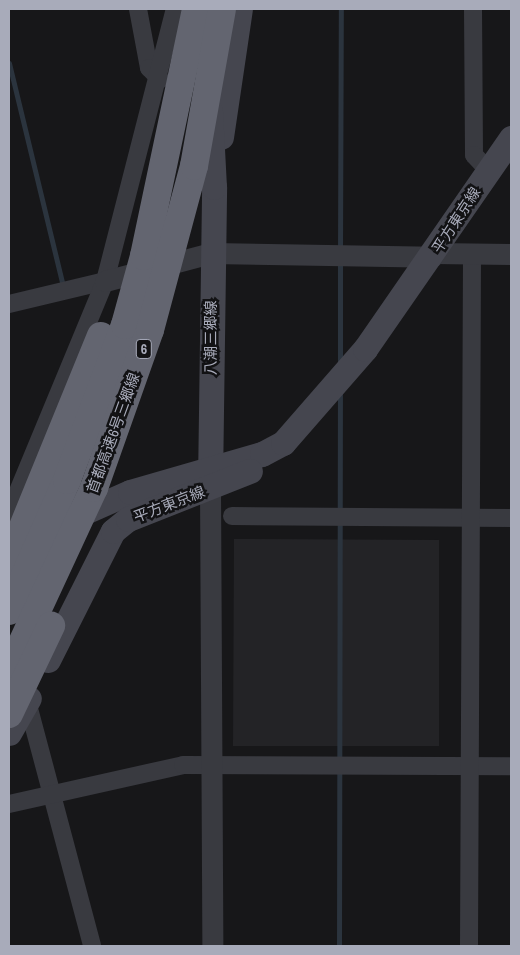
<!DOCTYPE html>
<html>
<head>
<meta charset="utf-8">
<style>
	body { margin:0 }
	#map { position:relative; width:520px; height:955px; overflow:hidden; background:#171719; font-family:"Archivo Narrow","Noto Sans JP",sans-serif }
	div>[style] { position:absolute }
	[style*='--x'] { left:calc(var(--x)*1px); top:calc(var(--y)*1px); width:calc(var(--w)*1px); rotate:calc(var(--a)*1deg) }
	.built>* { inset:0; background:#232326 }
	.stream>* { height:5px; margin:-2.5px; padding:0 2.5px; transform-origin:2.5px; border-radius:2.5px; background:#2b343e }
	.minor>* { height:18px; margin:-9px; padding:0 9px; transform-origin:9px; border-radius:9px; background:#393a40 }
	.tertiary>* { height:21px; margin:-10.5px; padding:0 10.5px; transform-origin:10.5px; border-radius:10.5px; background:#393a40 }
	.secondary>* { height:25px; margin:-12.5px; padding:0 12.5px; transform-origin:12.5px; border-radius:12.5px; background:#45464f }
	.motorway-bridge>* { height:28px; margin:-14px; padding:0 14px; transform-origin:14px; border-radius:14px; background:#636570 }
	span { translate:-50% -50%; white-space:nowrap; text-align:center; line-height:1.15; -webkit-text-stroke:5px #121214; paint-order:stroke }
	.shield-label span { padding:1px 4px; background:#121214; border:1px solid; border-radius:4px; -webkit-text-stroke-width:0 }
	.shield-label { font-size:14px; color:#a8abba; font-weight:700 }
	.street-label { font-size:15px; color:#a8abba }
	.frame { position:absolute; inset:0; border:10px solid #a8abba; pointer-events:none }
</style>
</head>
<body>
<div id="map">
	<div class="built">
		<i style="clip-path:polygon(234px 539px,439px 540px,439px 746px,233px 746px)"></i>
	</div>
	<div class="stream">
		<i style="--x:9;--y:63;--w:225;--a:76.4"></i>
		<i style="--x:340;--y:251;--w:242;--a:-89.8"></i>
		<i style="--x:340;--y:363;--w:104;--a:-90"></i>
		<i style="--x:339;--y:946;--w:557;--a:-89.9"></i>
	</div>
	<div class="minor">
		<i style="--x:138;--y:9;--w:60;--a:79.4"></i>
		<i style="--x:149;--y:68;--w:16;--a:45"></i>
		<i style="--x:473;--y:9;--w:146;--a:89.6"></i>
		<i style="--x:474;--y:155;--w:22;--a:47"></i>
		<i style="--x:9;--y:304;--w:99;--a:-13.5"></i>
		<i style="--x:9;--y:513;--w:251;--a:-67.5"></i>
		<i style="--x:105;--y:281;--w:281;--a:-75.6"></i>
		<i style="--x:232;--y:516;--w:279;--a:0.4"></i>
		<i style="--x:27;--y:701;--w:253;--a:75.1"></i>
		<i style="--x:9;--y:804;--w:178;--a:-12.6"></i>
		<i style="--x:183;--y:765;--w:328;--a:0.2"></i>
		<i style="--x:469;--y:946;--w:692;--a:-89.75"></i>
	</div>
	<div class="tertiary">
		<i style="--x:434;--y:253;--w:77;--a:0.7"></i>
		<i style="--x:105;--y:281;--w:110;--a:-14.8"></i>
		<i style="--x:211;--y:253;--w:221;--a:1"></i>
		<i style="--x:210;--y:488;--w:458;--a:89.7"></i>
	</div>
	<div class="secondary">
		<i style="--x:221;--y:137;--w:129;--a:-81.6"></i>
		<i style="--x:210;--y:483;--w:296;--a:-89.2"></i>
		<i style="--x:214;--y:187;--w:76;--a:-93"></i>
		<i style="--x:71;--y:518;--w:64;--a:-23.8"></i>
		<i style="--x:130;--y:492;--w:137;--a:-16.1"></i>
		<i style="--x:262;--y:454;--w:24;--a:-28"></i>
		<i style="--x:283;--y:443;--w:125;--a:-48.9"></i>
		<i style="--x:365;--y:349;--w:257;--a:-55.3"></i>
		<i style="--x:48;--y:660;--w:144;--a:-63.3"></i>
		<i style="--x:113;--y:531;--w:19;--a:-39"></i>
		<i style="--x:128;--y:519;--w:131;--a:-21.5"></i>
		<i style="--x:9;--y:733;--w:40;--a:-60.3"></i>
	</div>
	<div class="motorway-bridge">
		<i style="--x:9;--y:561;--w:243;--a:-67.8"></i>
		<i style="--x:9;--y:611;--w:143;--a:-66.1"></i>
		<i style="--x:67;--y:480;--w:165;--a:-69.5"></i>
		<i style="--x:125;--y:325;--w:72;--a:-74.6"></i>
		<i style="--x:144;--y:256;--w:252;--a:-78.1"></i>
		<i style="--x:9;--y:671;--w:202;--a:-65.1"></i>
		<i style="--x:94;--y:488;--w:168;--a:-70.5"></i>
		<i style="--x:150;--y:330;--w:170;--a:-75"></i>
		<i style="--x:194;--y:166;--w:159;--a:-79.9"></i>
		<i style="--x:9;--y:714;--w:98;--a:-64.5"></i>
	</div>
	<div class="shield-label">
		<span style="left:144px;top:349px">6</span>
	</div>
	<div class="street-label">
		<span style="left:456px;top:220px;rotate:-57deg">平方東京線</span>
		<span style="left:211px;top:338px;rotate:-90deg">八潮三郷線</span>
		<span style="left:113px;top:433px;rotate:-70deg">首都高速6号三郷線</span>
		<span style="left:169px;top:504px;rotate:-21deg">平方東京線</span>
	</div>
	<div class="frame"></div>
</div>
</body>
</html>
